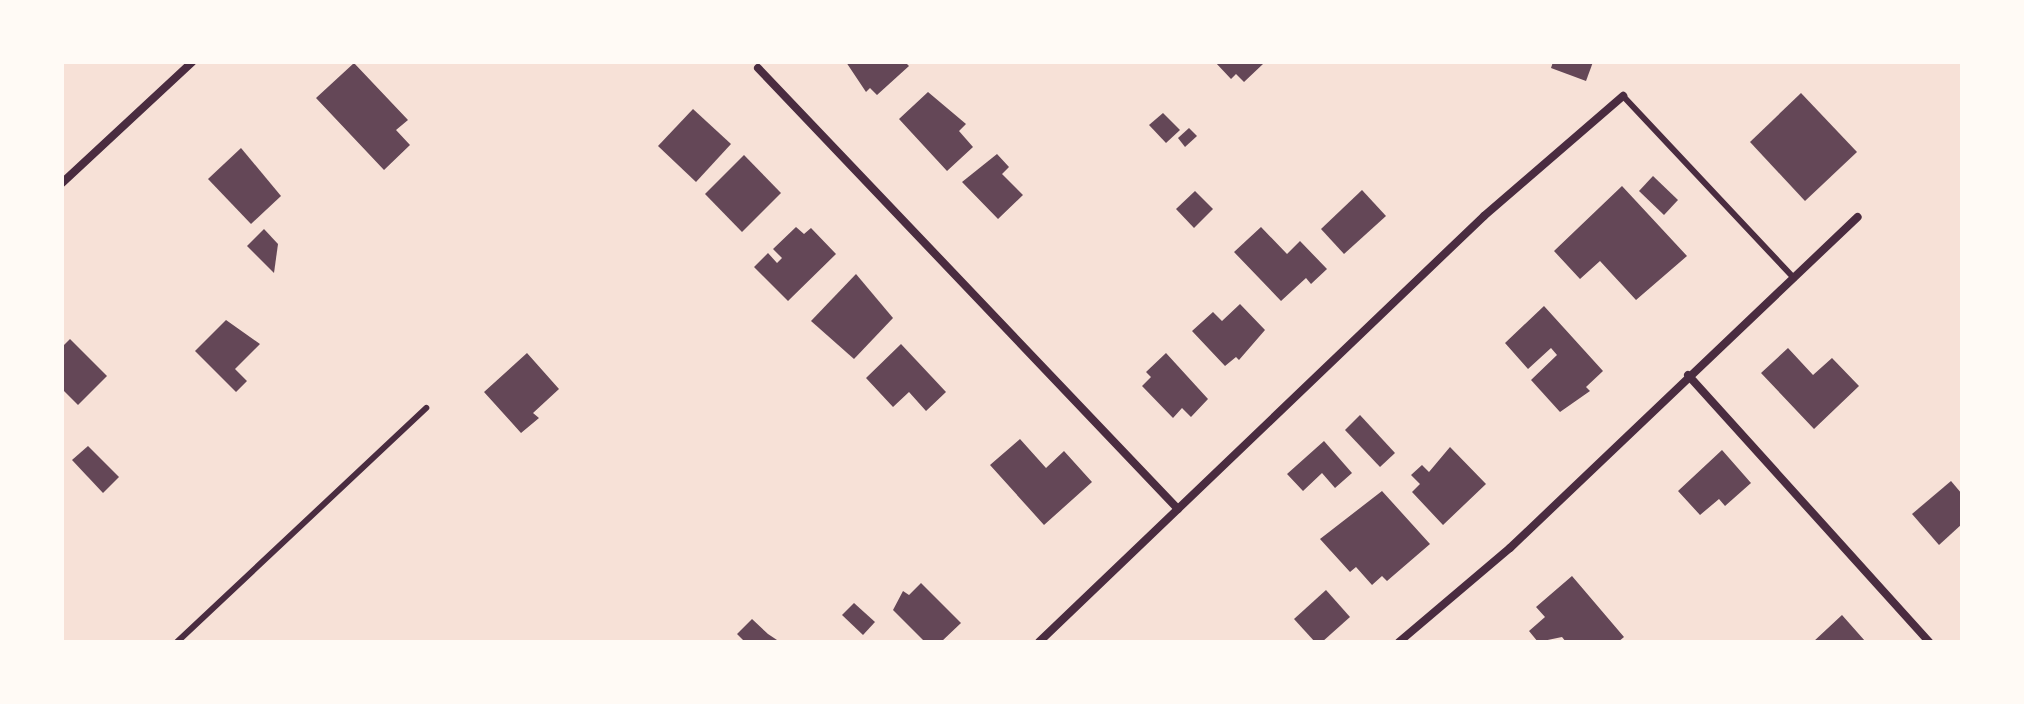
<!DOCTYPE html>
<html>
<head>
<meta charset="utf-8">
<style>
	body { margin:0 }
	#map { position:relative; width:2024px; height:704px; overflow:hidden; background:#f7e1d7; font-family:Karla,sans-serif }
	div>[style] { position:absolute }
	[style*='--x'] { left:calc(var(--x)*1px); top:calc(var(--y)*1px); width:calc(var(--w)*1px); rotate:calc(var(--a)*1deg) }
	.building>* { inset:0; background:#644757 }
	.service>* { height:6px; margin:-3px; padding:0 3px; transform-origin:3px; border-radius:3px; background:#4a2c40 }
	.minor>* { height:8px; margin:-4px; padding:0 4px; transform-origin:4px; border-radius:4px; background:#4a2c40 }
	span { translate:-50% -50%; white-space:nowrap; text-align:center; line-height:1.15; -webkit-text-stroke:8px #fffaf5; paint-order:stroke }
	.frame { position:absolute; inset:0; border:64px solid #fffaf5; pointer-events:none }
</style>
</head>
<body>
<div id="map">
	<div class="building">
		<i style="clip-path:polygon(846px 62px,905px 62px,909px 66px,877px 95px,870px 88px,866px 92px)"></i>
		<i style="clip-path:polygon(1215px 62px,1261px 62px,1263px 64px,1244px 82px,1236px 74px,1231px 79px)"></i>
		<i style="clip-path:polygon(1553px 62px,1593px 62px,1586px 81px,1551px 68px)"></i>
		<i style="clip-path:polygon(354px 63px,408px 120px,396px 130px,410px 145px,384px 170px,316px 98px)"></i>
		<i style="clip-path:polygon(928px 92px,966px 124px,959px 131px,973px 147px,947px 171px,899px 119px)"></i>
		<i style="clip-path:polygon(1801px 93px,1857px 152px,1805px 201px,1750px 142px)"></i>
		<i style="clip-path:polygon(693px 109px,731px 144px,696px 182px,658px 146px)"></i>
		<i style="clip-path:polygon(1163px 113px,1180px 130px,1166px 143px,1149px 125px)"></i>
		<i style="clip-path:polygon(1189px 128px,1197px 136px,1185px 147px,1178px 138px)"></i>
		<i style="clip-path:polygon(241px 148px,281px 196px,251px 224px,208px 179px)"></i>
		<i style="clip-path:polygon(997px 154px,1009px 167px,1002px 174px,1023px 195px,998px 219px,962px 182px)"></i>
		<i style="clip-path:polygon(744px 155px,781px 193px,742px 232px,705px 194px)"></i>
		<i style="clip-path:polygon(1653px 176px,1678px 200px,1664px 215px,1639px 191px)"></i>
		<i style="clip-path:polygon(1622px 186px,1687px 256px,1636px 300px,1600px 261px,1580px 279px,1554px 251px)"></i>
		<i style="clip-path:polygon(1362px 190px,1386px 216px,1344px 254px,1321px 229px)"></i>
		<i style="clip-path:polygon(1195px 191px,1213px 209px,1194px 228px,1176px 209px)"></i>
		<i style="clip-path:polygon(796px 227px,804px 234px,811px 228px,836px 254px,788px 301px,754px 267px,768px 253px,777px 263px,782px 258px,773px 249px)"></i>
		<i style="clip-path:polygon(1261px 227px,1287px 254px,1300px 241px,1327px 269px,1311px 284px,1306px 278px,1281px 301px,1234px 252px)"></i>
		<i style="clip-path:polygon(264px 229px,278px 244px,274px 273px,247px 246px)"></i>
		<i style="clip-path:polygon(856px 274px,893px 318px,854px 359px,811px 321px)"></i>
		<i style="clip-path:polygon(1240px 304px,1265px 330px,1239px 360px,1236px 357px,1225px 366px,1192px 331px,1213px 312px,1222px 321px)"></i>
		<i style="clip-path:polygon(1544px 306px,1603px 371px,1586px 387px,1590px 391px,1560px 412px,1531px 380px,1557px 355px,1551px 348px,1528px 369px,1505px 343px)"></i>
		<i style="clip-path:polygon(226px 320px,260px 344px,235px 369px,247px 381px,236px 392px,195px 351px)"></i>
		<i style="clip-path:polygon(70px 339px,107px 376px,78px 405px,62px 389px,62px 347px)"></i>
		<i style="clip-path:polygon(901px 344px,946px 392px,926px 411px,909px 392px,893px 407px,866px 378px)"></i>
		<i style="clip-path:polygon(1788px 348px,1813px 375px,1832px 358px,1859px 386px,1814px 429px,1761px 373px)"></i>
		<i style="clip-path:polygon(527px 353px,559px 389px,533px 413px,539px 418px,521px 433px,484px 392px)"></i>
		<i style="clip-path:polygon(1166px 353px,1208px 399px,1191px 417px,1182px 408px,1173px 418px,1142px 386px,1151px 377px,1146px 372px)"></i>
		<i style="clip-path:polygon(1360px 415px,1395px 453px,1380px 467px,1345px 430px)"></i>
		<i style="clip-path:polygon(1020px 439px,1046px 468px,1064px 451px,1092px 482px,1044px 525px,990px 465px)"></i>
		<i style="clip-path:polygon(1324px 441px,1352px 473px,1335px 488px,1322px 473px,1303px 491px,1287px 474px)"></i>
		<i style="clip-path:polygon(88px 446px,119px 477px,103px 493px,72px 460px)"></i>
		<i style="clip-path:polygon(1450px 447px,1486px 484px,1443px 525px,1412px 492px,1420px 484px,1411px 475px,1422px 465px,1429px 472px)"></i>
		<i style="clip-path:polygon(1722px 450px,1751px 483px,1725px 506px,1719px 499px,1700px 515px,1678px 491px)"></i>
		<i style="clip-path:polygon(1951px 481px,1962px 494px,1962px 524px,1939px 545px,1912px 514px)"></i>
		<i style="clip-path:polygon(1382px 491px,1430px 544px,1387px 581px,1382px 576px,1372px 585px,1356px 567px,1350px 572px,1320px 539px)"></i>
		<i style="clip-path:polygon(1572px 576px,1624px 637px,1618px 642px,1566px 642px,1562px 637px,1538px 642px,1529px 631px,1545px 617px,1536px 607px)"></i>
		<i style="clip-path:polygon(921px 583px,961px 623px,941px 642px,925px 642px,893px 610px,903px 591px,909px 595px)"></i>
		<i style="clip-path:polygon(1326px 590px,1350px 617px,1322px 642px,1315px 642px,1294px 619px)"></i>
		<i style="clip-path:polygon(854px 603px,875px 622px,863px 635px,842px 615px)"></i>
		<i style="clip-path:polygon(1842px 615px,1865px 641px,1871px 642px,1813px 642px)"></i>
		<i style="clip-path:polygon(752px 619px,768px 634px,780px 642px,745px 642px,737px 634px)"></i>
	</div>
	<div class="service">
		<i style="--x:1623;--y:96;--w:250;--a:46.8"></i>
		<i style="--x:177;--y:642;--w:342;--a:-43.2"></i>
	</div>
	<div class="minor">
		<i style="--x:758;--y:68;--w:609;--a:46.4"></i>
		<i style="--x:62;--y:183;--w:178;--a:-42.9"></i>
		<i style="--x:1688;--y:375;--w:360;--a:47.9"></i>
		<i style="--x:1039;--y:642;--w:616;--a:-43.75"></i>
		<i style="--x:1484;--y:216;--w:184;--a:-40.8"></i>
		<i style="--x:1399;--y:642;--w:145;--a:-40.3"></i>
		<i style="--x:1510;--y:548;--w:480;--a:-43.6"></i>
	</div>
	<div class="frame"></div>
</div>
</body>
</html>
